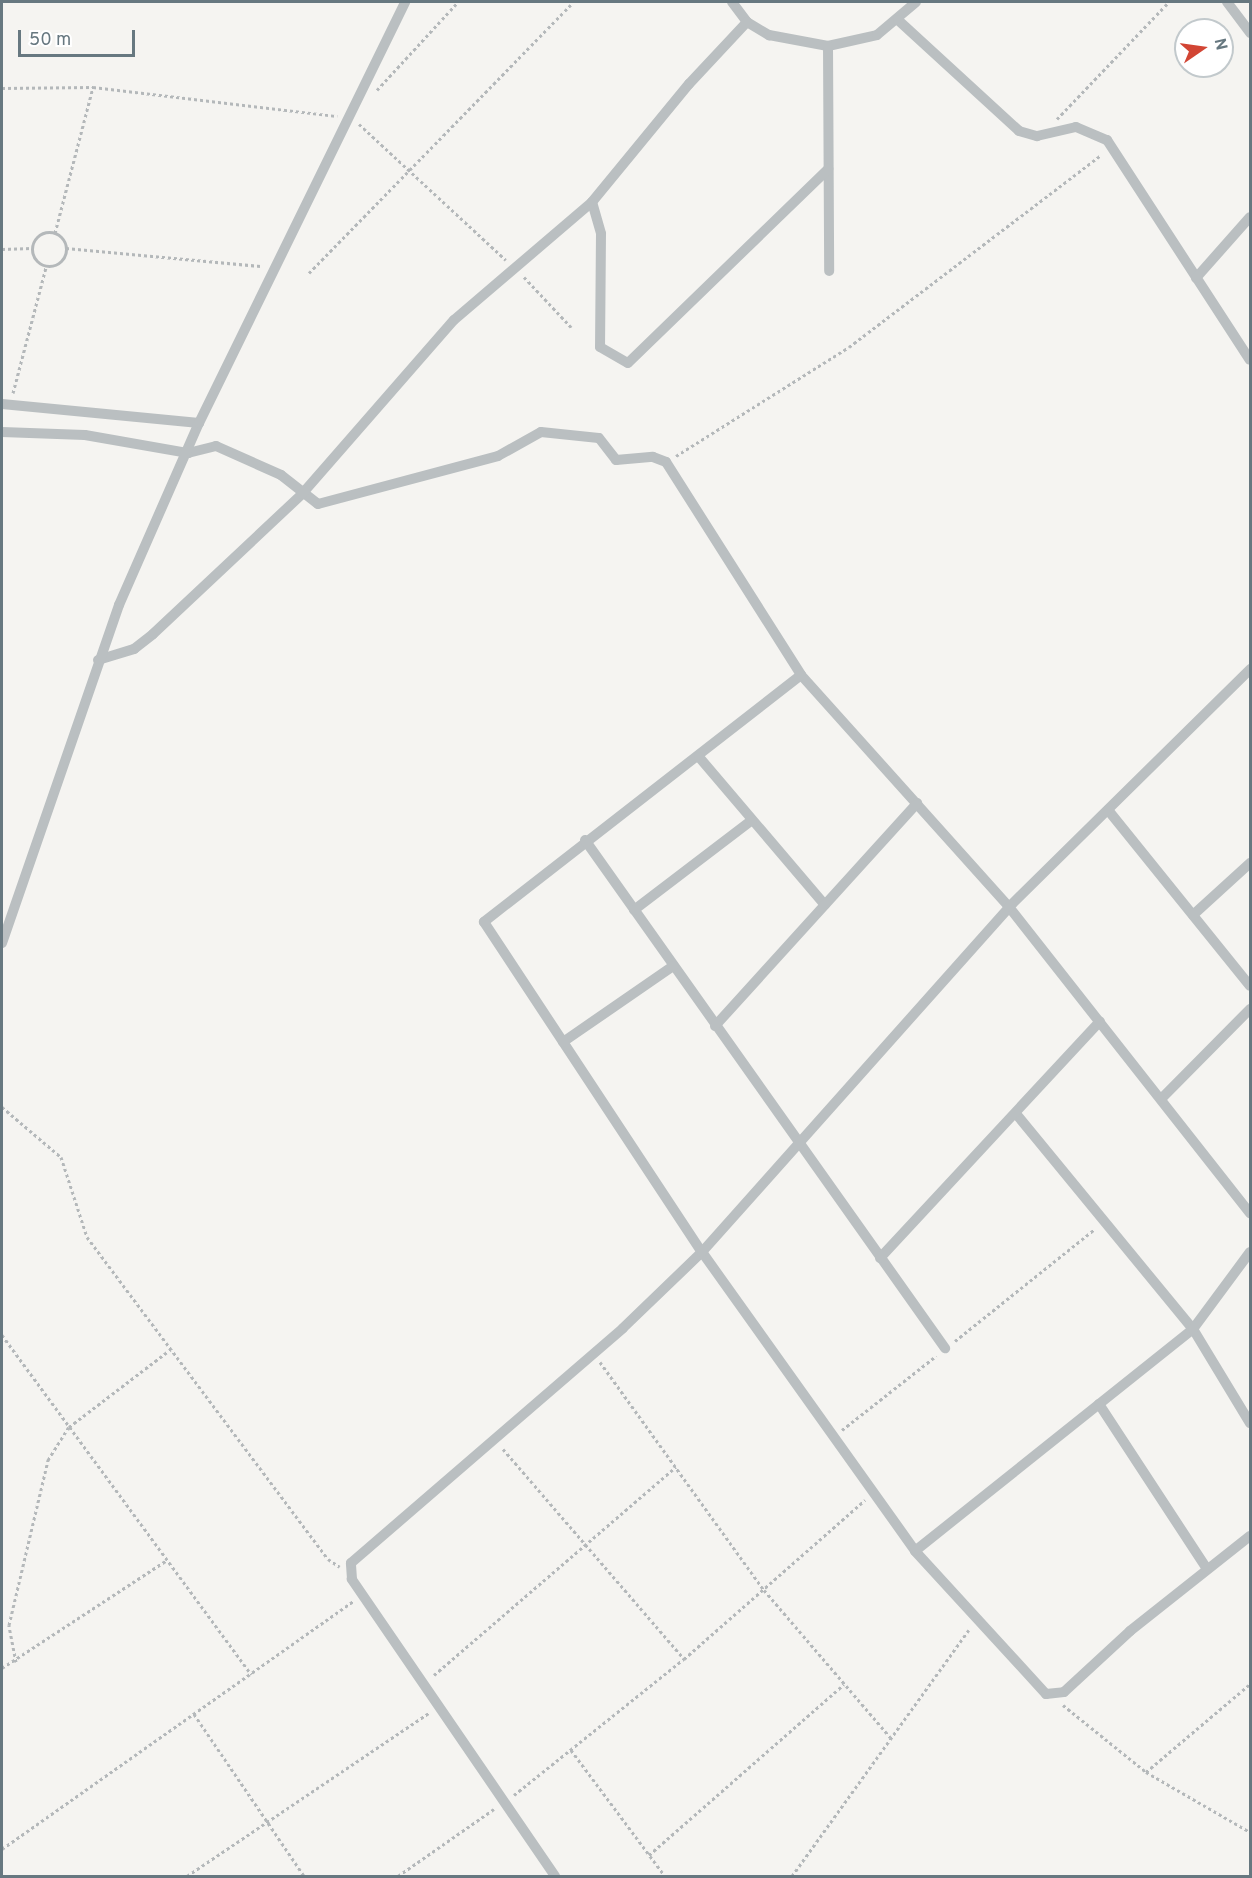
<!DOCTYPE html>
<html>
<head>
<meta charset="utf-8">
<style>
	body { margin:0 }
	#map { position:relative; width:1252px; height:1878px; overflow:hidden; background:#f5f4f1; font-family:Overpass,sans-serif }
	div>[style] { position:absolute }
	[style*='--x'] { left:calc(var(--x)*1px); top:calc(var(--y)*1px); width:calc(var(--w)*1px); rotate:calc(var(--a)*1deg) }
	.path>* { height:3px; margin-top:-1.5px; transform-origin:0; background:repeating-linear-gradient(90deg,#b4b8ba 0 3px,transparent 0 6px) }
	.path>.ring { margin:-1.5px; padding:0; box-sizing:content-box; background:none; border:3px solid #b4b8ba; border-radius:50% }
	.minor>* { height:10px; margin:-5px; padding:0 5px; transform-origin:5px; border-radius:5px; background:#babfc1 }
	span { translate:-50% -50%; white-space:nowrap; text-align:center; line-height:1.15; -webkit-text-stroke:6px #fff; paint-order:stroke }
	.frame { position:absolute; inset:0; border:3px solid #677880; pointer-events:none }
	.north { position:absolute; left:1174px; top:18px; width:60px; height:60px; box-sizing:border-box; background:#fff; border:2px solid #c2c9cc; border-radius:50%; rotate:77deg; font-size:16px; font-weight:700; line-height:24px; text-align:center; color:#677880 }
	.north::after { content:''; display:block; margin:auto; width:21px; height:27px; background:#d24534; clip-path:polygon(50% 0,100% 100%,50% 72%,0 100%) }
	.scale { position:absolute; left:18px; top:30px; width:117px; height:27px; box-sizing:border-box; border:3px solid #677880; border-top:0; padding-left:8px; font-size:18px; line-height:21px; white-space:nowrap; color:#677880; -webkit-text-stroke:4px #fff; paint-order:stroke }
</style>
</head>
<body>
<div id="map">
	<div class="path">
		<i style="--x:2;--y:88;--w:91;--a:-0.6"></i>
		<i style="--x:93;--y:87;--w:246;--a:6.8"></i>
		<i style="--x:377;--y:90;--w:120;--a:-47.4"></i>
		<i style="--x:1057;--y:119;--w:162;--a:-46.3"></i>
		<i style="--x:359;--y:124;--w:200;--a:42.8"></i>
		<i class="ring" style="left:32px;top:232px;width:31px;height:31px"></i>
		<i style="--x:55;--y:233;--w:151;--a:-75.4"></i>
		<i style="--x:66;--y:248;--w:196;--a:5.3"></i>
		<i style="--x:2;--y:249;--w:30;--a:-2"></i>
		<i style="--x:309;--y:273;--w:378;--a:-45.7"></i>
		<i style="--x:524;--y:277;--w:69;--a:46.8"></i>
		<i style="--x:13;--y:393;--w:130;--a:-75.3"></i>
		<i style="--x:676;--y:456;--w:204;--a:-32.2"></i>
		<i style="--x:849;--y:347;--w:317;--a:-37.3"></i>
		<i style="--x:2;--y:1107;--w:77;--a:40.3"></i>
		<i style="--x:61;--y:1157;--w:84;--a:72"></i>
		<i style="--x:87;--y:1237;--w:402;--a:53.2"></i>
		<i style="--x:328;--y:1559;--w:14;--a:34"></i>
		<i style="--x:2;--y:1335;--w:421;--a:53.7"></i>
		<i style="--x:955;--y:1341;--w:179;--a:-38.7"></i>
		<i style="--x:600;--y:1362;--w:281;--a:54.3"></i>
		<i style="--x:764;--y:1590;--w:194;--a:49.4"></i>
		<i style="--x:842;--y:1430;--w:120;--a:-38.2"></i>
		<i style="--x:503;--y:1449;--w:277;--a:49.2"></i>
		<i style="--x:16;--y:1662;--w:38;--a:-101"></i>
		<i style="--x:9;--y:1625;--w:170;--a:-76.7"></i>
		<i style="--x:48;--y:1460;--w:39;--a:-58"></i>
		<i style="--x:69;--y:1427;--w:128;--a:-37.4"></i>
		<i style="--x:2;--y:1668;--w:197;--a:-33.2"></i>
		<i style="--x:434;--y:1675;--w:319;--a:-40.7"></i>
		<i style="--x:1063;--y:1705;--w:107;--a:38.9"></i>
		<i style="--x:1146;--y:1772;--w:120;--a:30"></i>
		<i style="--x:194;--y:1714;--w:196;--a:55.8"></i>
		<i style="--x:571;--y:1750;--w:157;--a:53.3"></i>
		<i style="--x:1146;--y:1772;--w:136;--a:-40.2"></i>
		<i style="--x:514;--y:1795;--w:218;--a:-38.7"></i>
		<i style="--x:684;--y:1659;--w:241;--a:-41.3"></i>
		<i style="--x:2;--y:1849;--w:431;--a:-35.2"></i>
		<i style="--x:649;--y:1855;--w:259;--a:-41.2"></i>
		<i style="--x:187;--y:1876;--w:293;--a:-34"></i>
		<i style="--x:398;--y:1876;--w:117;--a:-34.9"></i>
		<i style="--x:792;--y:1876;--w:303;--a:-54.3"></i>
	</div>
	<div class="minor">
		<i style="--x:732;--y:2;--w:25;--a:53"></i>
		<i style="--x:747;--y:22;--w:26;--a:31"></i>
		<i style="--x:769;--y:35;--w:60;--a:10.6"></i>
		<i style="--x:828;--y:46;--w:50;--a:-12.7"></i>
		<i style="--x:877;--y:35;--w:51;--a:-40.2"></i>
		<i style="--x:1227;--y:2;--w:39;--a:53"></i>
		<i style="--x:898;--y:20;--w:164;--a:42.5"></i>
		<i style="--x:1019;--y:131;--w:19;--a:16"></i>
		<i style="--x:1037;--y:136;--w:40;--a:-13"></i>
		<i style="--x:1076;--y:127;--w:34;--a:23"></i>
		<i style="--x:1107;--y:140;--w:262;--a:57"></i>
		<i style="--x:828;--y:46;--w:225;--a:89.7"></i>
		<i style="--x:592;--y:202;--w:33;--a:74"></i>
		<i style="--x:601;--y:234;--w:113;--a:90.5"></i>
		<i style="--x:600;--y:347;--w:32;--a:30"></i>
		<i style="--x:628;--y:363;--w:279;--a:-44.1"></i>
		<i style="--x:1196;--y:278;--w:81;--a:-48.5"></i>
		<i style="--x:2;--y:404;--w:198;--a:5.5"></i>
		<i style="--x:2;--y:432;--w:83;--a:2.1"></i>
		<i style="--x:85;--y:435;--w:105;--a:9.9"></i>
		<i style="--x:188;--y:453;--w:29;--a:-14"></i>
		<i style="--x:216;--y:446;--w:71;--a:24"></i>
		<i style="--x:281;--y:475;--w:47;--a:38.1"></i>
		<i style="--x:318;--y:504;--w:186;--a:-14.9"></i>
		<i style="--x:498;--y:456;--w:49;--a:-29.2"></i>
		<i style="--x:541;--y:432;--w:58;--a:5.9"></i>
		<i style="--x:599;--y:438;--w:28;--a:52"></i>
		<i style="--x:616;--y:460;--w:37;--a:-5"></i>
		<i style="--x:653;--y:457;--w:14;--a:21"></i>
		<i style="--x:666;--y:462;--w:252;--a:57.6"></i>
		<i style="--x:801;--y:675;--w:312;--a:48.1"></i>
		<i style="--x:1009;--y:907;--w:390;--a:51.8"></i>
		<i style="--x:98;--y:660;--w:38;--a:-17"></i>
		<i style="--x:134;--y:649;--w:24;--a:-38"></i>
		<i style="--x:153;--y:634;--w:204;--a:-43.2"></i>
		<i style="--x:302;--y:494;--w:231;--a:-48.9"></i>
		<i style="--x:454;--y:320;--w:182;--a:-40.5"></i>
		<i style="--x:592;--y:202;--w:153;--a:-50.6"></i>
		<i style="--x:689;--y:84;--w:85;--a:-46.9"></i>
		<i style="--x:801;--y:675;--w:402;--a:142.1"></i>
		<i style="--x:484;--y:922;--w:396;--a:56.6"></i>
		<i style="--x:702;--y:1252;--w:367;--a:54.5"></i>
		<i style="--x:915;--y:1551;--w:194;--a:47.5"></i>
		<i style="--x:1046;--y:1694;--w:18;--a:-6"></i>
		<i style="--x:1064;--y:1692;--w:90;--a:-42.7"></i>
		<i style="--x:1130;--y:1631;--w:153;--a:-38.4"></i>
		<i style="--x:699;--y:757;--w:194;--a:49.6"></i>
		<i style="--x:1108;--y:810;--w:226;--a:51.1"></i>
		<i style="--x:585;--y:840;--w:623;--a:54.68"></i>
		<i style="--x:634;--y:910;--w:148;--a:-37.3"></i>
		<i style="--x:1193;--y:915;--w:77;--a:-42.4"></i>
		<i style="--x:2;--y:943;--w:358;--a:-70.9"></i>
		<i style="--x:119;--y:605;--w:199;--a:-66.3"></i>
		<i style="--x:199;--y:423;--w:469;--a:-63.9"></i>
		<i style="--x:715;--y:1026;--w:301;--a:-47.8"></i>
		<i style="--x:563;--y:1042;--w:134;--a:-34.6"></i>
		<i style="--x:1161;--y:1099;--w:127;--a:-45.3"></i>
		<i style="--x:1017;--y:1115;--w:277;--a:50.6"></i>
		<i style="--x:1193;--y:1329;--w:110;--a:58.8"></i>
		<i style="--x:880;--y:1258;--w:323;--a:-47.1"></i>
		<i style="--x:1099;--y:1404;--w:197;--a:56.8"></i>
		<i style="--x:915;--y:1551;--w:356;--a:-38.6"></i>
		<i style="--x:1193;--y:1329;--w:96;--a:-53.5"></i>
		<i style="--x:555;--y:1876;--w:360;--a:-124.4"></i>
		<i style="--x:352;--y:1579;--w:16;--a:-94"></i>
		<i style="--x:351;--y:1563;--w:359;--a:-40.8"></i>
		<i style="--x:623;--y:1328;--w:110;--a:-43.9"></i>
		<i style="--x:702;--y:1252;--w:462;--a:-48.3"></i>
		<i style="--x:1009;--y:907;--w:339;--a:-44.6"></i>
	</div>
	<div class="frame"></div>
	<div class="north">N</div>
	<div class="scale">50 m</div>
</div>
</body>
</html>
